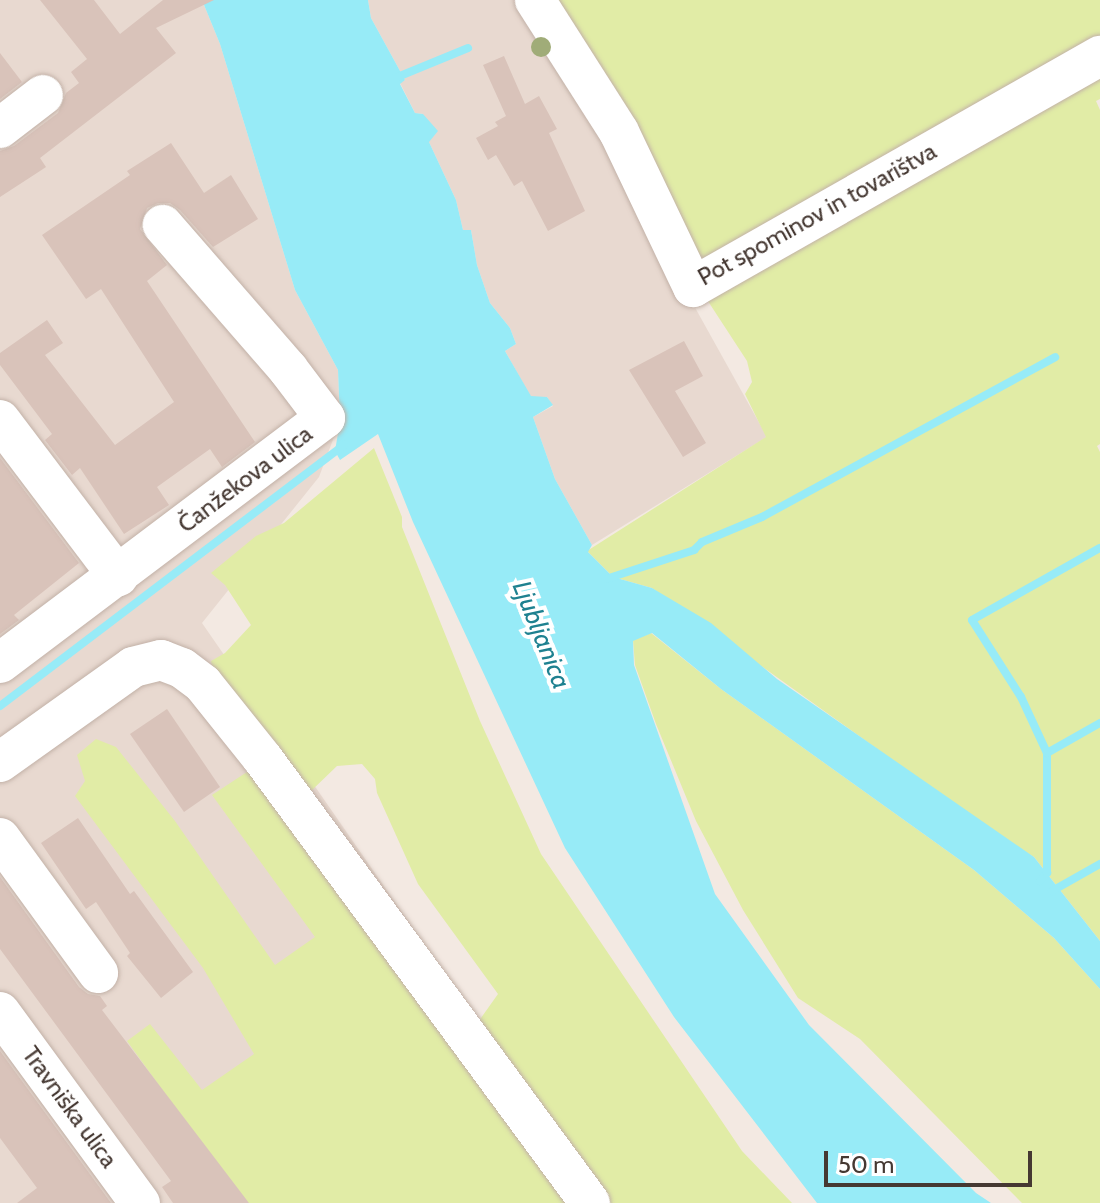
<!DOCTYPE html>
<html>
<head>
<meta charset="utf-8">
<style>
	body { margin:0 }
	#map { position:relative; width:1100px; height:1203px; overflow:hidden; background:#f3e9e2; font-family:Cabin,sans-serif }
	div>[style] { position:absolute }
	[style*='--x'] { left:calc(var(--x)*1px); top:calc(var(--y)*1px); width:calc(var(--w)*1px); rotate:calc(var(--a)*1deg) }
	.residential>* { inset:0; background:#e8d9d0 }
	.green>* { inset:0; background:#e1eca6 }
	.water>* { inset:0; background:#97ebf7 }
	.stream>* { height:8px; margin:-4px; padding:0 4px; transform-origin:4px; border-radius:4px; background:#97ebf7 }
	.building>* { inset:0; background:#d9c3ba }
	.roads { filter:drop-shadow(0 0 2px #c2b1a7) drop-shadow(0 0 2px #c2b1a7) }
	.minor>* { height:40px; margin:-20px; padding:0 20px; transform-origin:20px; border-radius:20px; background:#fff }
	.trees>* { width:20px; height:20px; margin:-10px; border-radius:50%; background:#a0ac78 }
	span { translate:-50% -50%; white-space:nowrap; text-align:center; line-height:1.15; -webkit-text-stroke:8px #fff; paint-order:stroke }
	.street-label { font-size:24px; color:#453832 }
	.water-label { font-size:26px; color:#1e8190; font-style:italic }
	.scale { position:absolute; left:824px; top:1151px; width:208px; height:36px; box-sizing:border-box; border:4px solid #453832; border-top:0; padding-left:10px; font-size:24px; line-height:28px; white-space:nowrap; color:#453832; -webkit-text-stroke:6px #fff; paint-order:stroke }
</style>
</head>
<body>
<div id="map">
	<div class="residential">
		<i style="clip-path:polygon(0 0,202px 0,220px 44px,295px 290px,338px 370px,340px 421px,319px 477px,202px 623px,565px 1148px,490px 1203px,0 1203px)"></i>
		<i style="clip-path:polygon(368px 0,524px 0,767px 437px,592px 545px,555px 479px,533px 417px,553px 406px,547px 397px,531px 397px,505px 351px,516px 344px,510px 328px,490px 303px,477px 265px,471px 230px,463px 230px,456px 200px,429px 142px,423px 114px,415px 113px,400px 83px,405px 80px,371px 18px)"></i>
	</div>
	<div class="green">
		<i style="clip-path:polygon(545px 0,1100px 0,1100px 46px,714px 265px,685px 248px)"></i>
		<i style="clip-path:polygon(1100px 66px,1100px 99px,1096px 101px,1100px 110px,1100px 444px,1097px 446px,1100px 452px,1100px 941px,1034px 857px,999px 836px,652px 588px,613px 577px,587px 551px,766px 437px,745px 394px,752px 382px,747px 361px,702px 292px)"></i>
		<i style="clip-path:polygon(374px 448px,402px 517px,402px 527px,480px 721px,541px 854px,742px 1151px,792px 1203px,610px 1203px,476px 1025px,498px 994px,418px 884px,377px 793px,375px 779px,362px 764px,337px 766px,310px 792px,212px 666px,211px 661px,225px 653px,251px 625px,225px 585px,211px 573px,256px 536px,284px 523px)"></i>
		<i style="clip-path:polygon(651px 633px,721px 689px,974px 870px,1054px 938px,1100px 989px,1100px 1203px,1022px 1203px,860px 1039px,798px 998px,743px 910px,696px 821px,656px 724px,635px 665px,633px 640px)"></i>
		<i style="clip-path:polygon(96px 739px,116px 747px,175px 821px,275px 965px,315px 937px,212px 795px,250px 770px,574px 1203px,244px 1203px,127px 1041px,150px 1024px,202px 1090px,254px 1054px,203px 968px,75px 796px,85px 781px,77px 755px)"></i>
	</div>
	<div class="water">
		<i style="clip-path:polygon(202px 0,368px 0,371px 18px,405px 80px,400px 84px,415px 113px,423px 114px,438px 131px,429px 142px,456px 200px,463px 230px,471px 230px,477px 265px,490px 303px,510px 328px,516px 344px,505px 351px,531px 396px,547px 397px,553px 405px,533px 417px,555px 479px,592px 545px,588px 552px,613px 577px,652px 588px,711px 623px,777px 679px,1034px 857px,1100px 941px,1100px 989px,1054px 938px,974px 870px,721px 689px,652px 633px,633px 641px,634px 665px,715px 894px,809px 1025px,976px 1193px,991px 1203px,817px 1203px,674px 1017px,565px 848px,413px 522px,378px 434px,340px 460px,335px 451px,340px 421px,338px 370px,295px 290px,220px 44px)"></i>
	</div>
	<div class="stream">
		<i style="--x:395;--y:78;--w:79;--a:-22.3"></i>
		<i style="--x:606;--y:579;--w:93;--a:-18.2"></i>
		<i style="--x:694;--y:550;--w:11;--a:-45"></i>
		<i style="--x:702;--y:542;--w:65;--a:-22.6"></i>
		<i style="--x:762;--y:517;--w:334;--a:-28.6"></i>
		<i style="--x:0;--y:706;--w:432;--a:-37.2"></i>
		<i style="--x:1047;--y:753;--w:61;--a:-29.5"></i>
		<i style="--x:1040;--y:881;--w:11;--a:-49"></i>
		<i style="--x:1047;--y:873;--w:120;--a:-90"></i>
		<i style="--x:1047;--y:753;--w:62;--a:-114.9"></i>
		<i style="--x:1021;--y:697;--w:91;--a:-122.5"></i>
		<i style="--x:972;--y:620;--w:147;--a:-29.4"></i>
		<i style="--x:1052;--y:891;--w:55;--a:-29.4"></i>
	</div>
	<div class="building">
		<i style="clip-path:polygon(40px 0,94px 0,120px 34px,163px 0,214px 0,156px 28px,176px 53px,40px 158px,46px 167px,40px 171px,0 197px,0 151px,14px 146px,58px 113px,66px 93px,79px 83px,71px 72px,87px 59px)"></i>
		<i style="clip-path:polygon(0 53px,22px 82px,0 99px)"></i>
		<i style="clip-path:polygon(504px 56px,525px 104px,539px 96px,557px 129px,549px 133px,585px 211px,548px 231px,522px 181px,514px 186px,496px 155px,488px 160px,476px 138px,498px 126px,495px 122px,506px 116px,483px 65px)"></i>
		<i style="clip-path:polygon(171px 143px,204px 193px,231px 175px,258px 219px,213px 247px,180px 210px,170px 203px,158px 203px,147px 208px,140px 229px,167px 265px,147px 281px,255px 442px,222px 467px,210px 449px,157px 487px,169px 505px,124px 534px,80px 468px,72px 475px,45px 440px,52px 434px,0 365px,0 353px,47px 320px,63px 343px,45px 355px,115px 445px,174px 402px,101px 289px,86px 299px,42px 235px,130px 175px,127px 171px)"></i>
		<i style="clip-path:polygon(684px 341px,703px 376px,675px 391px,706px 443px,683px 457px,629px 370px)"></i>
		<i style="clip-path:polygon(0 458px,79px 563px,14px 615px,19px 620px,0 634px)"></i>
		<i style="clip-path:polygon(167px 709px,220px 787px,184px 812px,130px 734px)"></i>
		<i style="clip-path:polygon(78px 818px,130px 894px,134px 891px,193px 972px,161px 998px,127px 956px,130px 953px,96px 902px,86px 909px,41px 843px)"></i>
		<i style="clip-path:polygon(0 877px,79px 987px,88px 994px,100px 996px,107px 1006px,102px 1010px,249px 1203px,173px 1203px,162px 1187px,171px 1181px,0 949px)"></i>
		<i style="clip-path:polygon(0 1051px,111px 1203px,17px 1203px,37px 1188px,0 1138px)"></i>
	</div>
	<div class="roads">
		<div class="minor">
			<i style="--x:535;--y:0;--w:156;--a:57.5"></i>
			<i style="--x:619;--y:132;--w:172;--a:64.5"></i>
			<i style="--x:693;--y:287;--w:468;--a:-29.6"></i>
			<i style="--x:0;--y:128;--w:54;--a:-37.5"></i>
			<i style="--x:0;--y:420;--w:196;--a:52.9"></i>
			<i style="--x:0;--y:663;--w:407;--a:-37"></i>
			<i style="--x:325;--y:418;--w:61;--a:-127.1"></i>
			<i style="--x:288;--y:369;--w:191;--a:-131"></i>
			<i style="--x:0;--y:762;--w:163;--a:-35.5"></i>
			<i style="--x:133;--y:667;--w:29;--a:-14"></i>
			<i style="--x:161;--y:660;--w:22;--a:21"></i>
			<i style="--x:182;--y:668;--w:26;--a:37"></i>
			<i style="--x:203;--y:684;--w:96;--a:51.3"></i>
			<i style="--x:263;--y:759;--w:551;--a:53.63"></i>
			<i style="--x:0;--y:838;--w:167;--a:54"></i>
			<i style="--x:0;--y:1012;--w:237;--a:53.8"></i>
		</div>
	</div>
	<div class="trees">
		<i style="left:541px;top:47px"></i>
	</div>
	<div class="street-label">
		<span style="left:817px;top:214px;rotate:-29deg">Pot spominov in tovarištva</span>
		<span style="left:245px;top:479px;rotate:-37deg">Čanžekova ulica</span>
		<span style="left:70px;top:1107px;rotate:54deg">Travniška ulica</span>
	</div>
	<div class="water-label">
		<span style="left:541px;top:635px;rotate:68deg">Ljubljanica</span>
	</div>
	<div class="scale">50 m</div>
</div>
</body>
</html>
